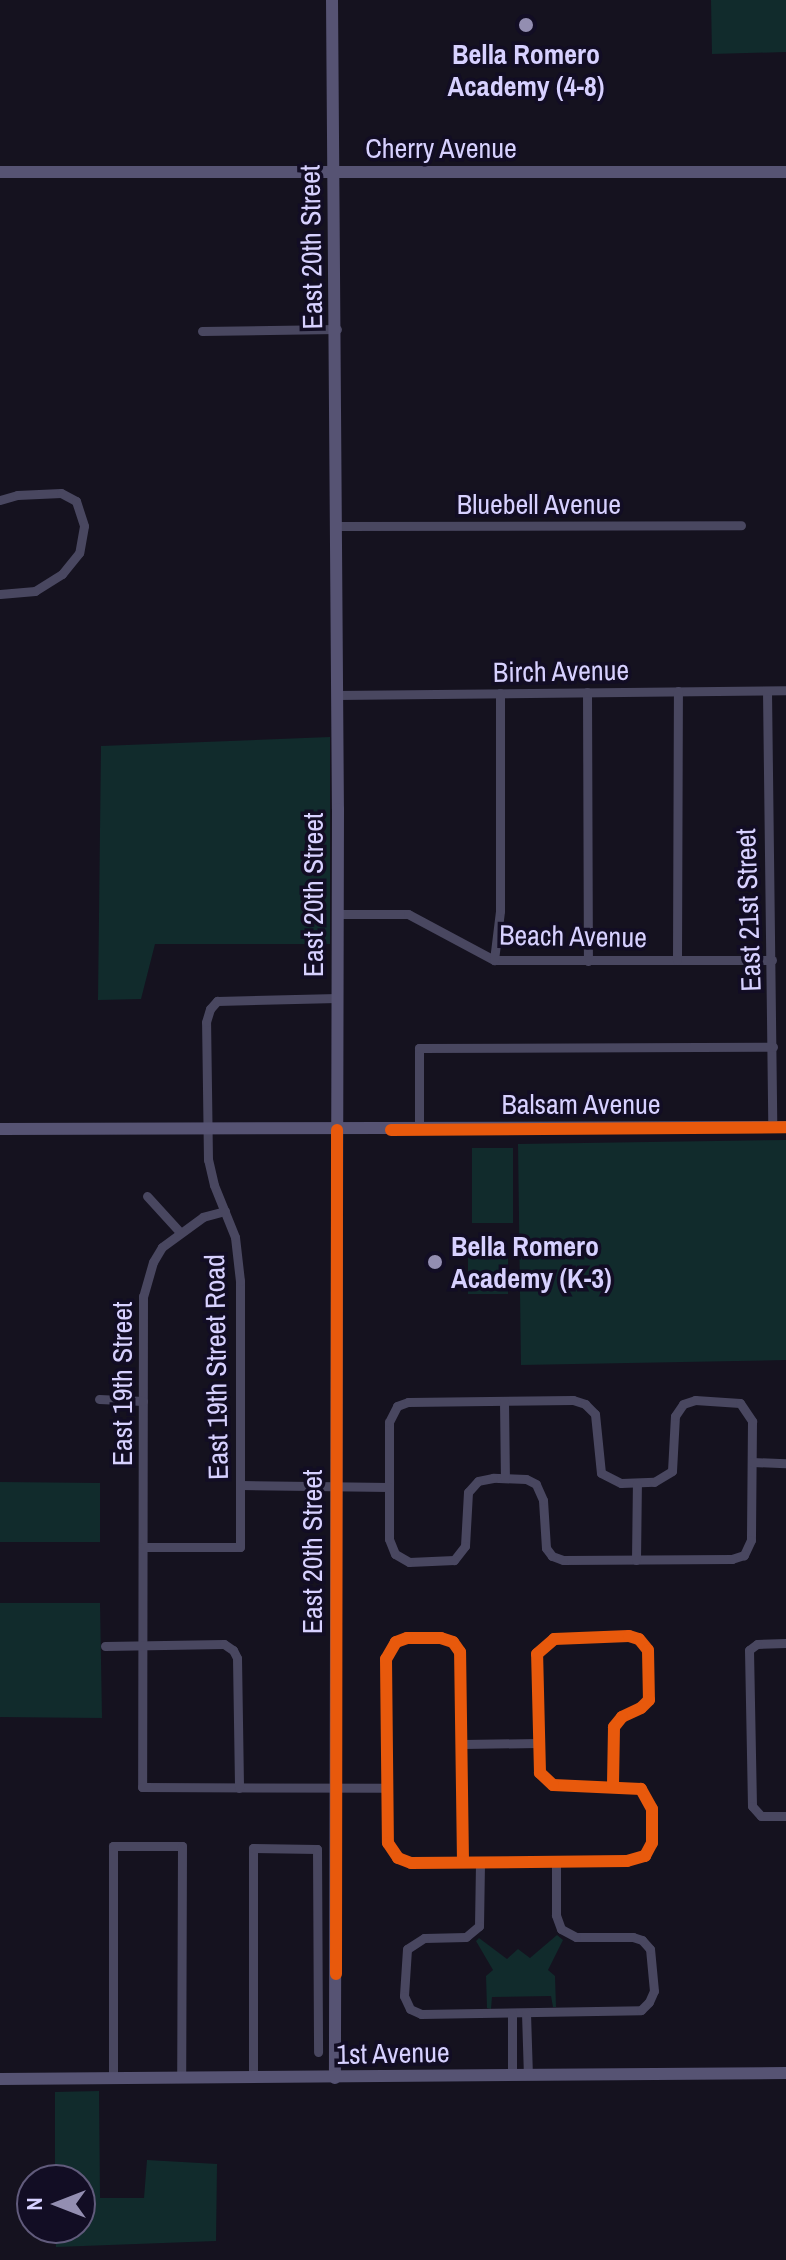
<!DOCTYPE html>
<html>
<head>
<meta charset="utf-8">
<style>
	body { margin:0 }
	#map { position:relative; width:786px; height:2260px; overflow:hidden; background:#15121f; font-family:"Archivo Narrow",sans-serif }
	div>[style] { position:absolute }
	[style*='--x'] { left:calc(var(--x)*1px); top:calc(var(--y)*1px); width:calc(var(--w)*1px); rotate:calc(var(--a)*1deg) }
	.green>* { inset:0; background:#112b2c }
	.street>* { height:9px; margin:-4.5px; padding:0 4.5px; transform-origin:4.5px; border-radius:4.5px; background:#494760 }
	.secondary>* { height:12px; margin:-6px; padding:0 6px; transform-origin:6px; border-radius:6px; background:#565373 }
	.cycleway>* { height:12px; margin:-6px; padding:0 6px; transform-origin:6px; border-radius:6px; background:#e8590c }
	.dots>* { width:22px; height:22px; translate:-50% -50%; box-sizing:border-box; border:4px solid #120d24; border-radius:50% }
	span { translate:-50% -50%; white-space:nowrap; text-align:center; line-height:1.15; -webkit-text-stroke:7px #120d24; paint-order:stroke }
	.poi-label { font-size:28px; color:#d7d1ff; font-weight:700 }
	.left { translate:0 -50%; text-align:left }
	.street-label { font-size:28px; color:#d7d1ff }
	.north { position:absolute; left:16px; top:2164px; width:80px; height:80px; box-sizing:border-box; background:#120d24; border:2px solid #615b7c; border-radius:50%; rotate:270deg; font-size:22px; font-weight:700; line-height:32px; text-align:center; color:#d7d1ff }
	.north::after { content:''; display:block; margin:auto; width:28px; height:36px; background:#938eb1; clip-path:polygon(50% 0,100% 100%,50% 72%,0 100%) }
</style>
</head>
<body>
<div id="map">
	<div class="green">
		<i style="clip-path:polygon(711px 0,786px 0,786px 52px,712px 54px)"></i>
		<i style="clip-path:polygon(330px 737px,330px 944px,155px 944px,141px 999px,98px 1000px,101px 746px)"></i>
		<i style="clip-path:polygon(786px 1140px,786px 1360px,521px 1365px,518px 1144px)"></i>
		<i style="clip-path:polygon(472px 1148px,513px 1148px,513px 1223px,472px 1223px)"></i>
		<i style="clip-path:polygon(468px 1256px,508px 1256px,508px 1294px,468px 1294px)"></i>
		<i style="clip-path:polygon(0 1482px,100px 1483px,100px 1542px,0 1542px)"></i>
		<i style="clip-path:polygon(0 1603px,100px 1603px,102px 1718px,0 1717px)"></i>
		<i style="clip-path:polygon(557px 1935px,563px 1940px,548px 1970px,555px 1976px,556px 2007px,553px 2007px,551px 1996px,492px 1997px,491px 2009px,487px 2008px,486px 1976px,493px 1970px,476px 1941px,479px 1938px,507px 1959px,518px 1949px,530px 1958px)"></i>
		<i style="clip-path:polygon(99px 2091px,100px 2198px,144px 2198px,147px 2160px,217px 2164px,216px 2241px,56px 2247px,55px 2228px,80px 2228px,80px 2180px,55px 2180px,55px 2092px)"></i>
	</div>
	<div class="street">
		<i style="--x:202;--y:331;--w:135;--a:-0.8"></i>
		<i style="--x:0;--y:500;--w:18;--a:-16"></i>
		<i style="--x:17;--y:495;--w:44;--a:-2.6"></i>
		<i style="--x:61;--y:493;--w:17;--a:28"></i>
		<i style="--x:76;--y:501;--w:26;--a:72"></i>
		<i style="--x:84;--y:526;--w:27;--a:100"></i>
		<i style="--x:79;--y:553;--w:27;--a:129"></i>
		<i style="--x:62;--y:574;--w:32;--a:148"></i>
		<i style="--x:35;--y:591;--w:35;--a:175"></i>
		<i style="--x:337;--y:526;--w:404;--a:-0.1"></i>
		<i style="--x:767;--y:691;--w:436;--a:89.3"></i>
		<i style="--x:587;--y:692;--w:269;--a:89.8"></i>
		<i style="--x:337;--y:695;--w:449;--a:-0.6"></i>
		<i style="--x:337;--y:914;--w:71;--a:0"></i>
		<i style="--x:408;--y:914;--w:98;--a:28.1"></i>
		<i style="--x:494;--y:960;--w:278;--a:0"></i>
		<i style="--x:494;--y:960;--w:49;--a:-83"></i>
		<i style="--x:500;--y:911;--w:218;--a:-90"></i>
		<i style="--x:677;--y:960;--w:269;--a:-89.8"></i>
		<i style="--x:419;--y:1129;--w:81;--a:-90"></i>
		<i style="--x:419;--y:1048;--w:354;--a:-0.2"></i>
		<i style="--x:147;--y:1196;--w:47;--a:47.6"></i>
		<i style="--x:225;--y:1211;--w:23;--a:165"></i>
		<i style="--x:203;--y:1217;--w:51;--a:143.8"></i>
		<i style="--x:162;--y:1247;--w:17;--a:121"></i>
		<i style="--x:153;--y:1262;--w:35;--a:106"></i>
		<i style="--x:143;--y:1296;--w:491;--a:90.1"></i>
		<i style="--x:142;--y:1787;--w:246;--a:0.2"></i>
		<i style="--x:99;--y:1399;--w:44;--a:2.6"></i>
		<i style="--x:573;--y:1400;--w:13;--a:18"></i>
		<i style="--x:585;--y:1404;--w:14;--a:45"></i>
		<i style="--x:595;--y:1414;--w:59;--a:84.2"></i>
		<i style="--x:601;--y:1473;--w:22;--a:27"></i>
		<i style="--x:621;--y:1483;--w:33;--a:-2"></i>
		<i style="--x:654;--y:1482;--w:21;--a:-31"></i>
		<i style="--x:672;--y:1471;--w:55;--a:-86.9"></i>
		<i style="--x:675;--y:1416;--w:14;--a:-56"></i>
		<i style="--x:683;--y:1404;--w:13;--a:-18"></i>
		<i style="--x:695;--y:1400;--w:45;--a:3.8"></i>
		<i style="--x:740;--y:1403;--w:22;--a:56"></i>
		<i style="--x:752;--y:1421;--w:119;--a:90.5"></i>
		<i style="--x:751;--y:1540;--w:17;--a:115"></i>
		<i style="--x:744;--y:1555;--w:13;--a:162"></i>
		<i style="--x:732;--y:1559;--w:169;--a:179.7"></i>
		<i style="--x:563;--y:1560;--w:12;--a:-160"></i>
		<i style="--x:552;--y:1556;--w:10;--a:-127"></i>
		<i style="--x:546;--y:1548;--w:48;--a:-93.6"></i>
		<i style="--x:543;--y:1500;--w:17;--a:-114"></i>
		<i style="--x:536;--y:1484;--w:11;--a:-153"></i>
		<i style="--x:526;--y:1479;--w:33;--a:-178"></i>
		<i style="--x:493;--y:1478;--w:15;--a:169"></i>
		<i style="--x:478;--y:1481;--w:15;--a:132"></i>
		<i style="--x:468;--y:1492;--w:54;--a:93.2"></i>
		<i style="--x:465;--y:1546;--w:18;--a:128"></i>
		<i style="--x:454;--y:1560;--w:45;--a:177.5"></i>
		<i style="--x:409;--y:1562;--w:16;--a:-150"></i>
		<i style="--x:395;--y:1554;--w:16;--a:-112"></i>
		<i style="--x:389;--y:1539;--w:117;--a:-90"></i>
		<i style="--x:389;--y:1422;--w:18;--a:-63"></i>
		<i style="--x:397;--y:1406;--w:12;--a:-20"></i>
		<i style="--x:408;--y:1402;--w:165;--a:-0.7"></i>
		<i style="--x:504;--y:1401;--w:77;--a:89.3"></i>
		<i style="--x:752;--y:1462;--w:34;--a:2"></i>
		<i style="--x:241;--y:1485;--w:148;--a:0.8"></i>
		<i style="--x:143;--y:1547;--w:97;--a:0"></i>
		<i style="--x:240;--y:1547;--w:266;--a:-90"></i>
		<i style="--x:240;--y:1281;--w:44;--a:-96.5"></i>
		<i style="--x:235;--y:1237;--w:56;--a:-112"></i>
		<i style="--x:214;--y:1185;--w:26;--a:-103"></i>
		<i style="--x:208;--y:1160;--w:138;--a:-90.8"></i>
		<i style="--x:206;--y:1022;--w:14;--a:-73"></i>
		<i style="--x:210;--y:1009;--w:11;--a:-49"></i>
		<i style="--x:217;--y:1001;--w:120;--a:-1.4"></i>
		<i style="--x:636;--y:1560;--w:77;--a:-89.3"></i>
		<i style="--x:786;--y:1643;--w:29;--a:178"></i>
		<i style="--x:757;--y:1644;--w:10;--a:143"></i>
		<i style="--x:749;--y:1650;--w:156;--a:88.9"></i>
		<i style="--x:752;--y:1806;--w:13;--a:48"></i>
		<i style="--x:761;--y:1816;--w:25;--a:0"></i>
		<i style="--x:105;--y:1646;--w:119;--a:-1"></i>
		<i style="--x:224;--y:1644;--w:11;--a:34"></i>
		<i style="--x:233;--y:1650;--w:9;--a:63"></i>
		<i style="--x:237;--y:1658;--w:130;--a:89.1"></i>
		<i style="--x:463;--y:1744;--w:75;--a:-0.8"></i>
		<i style="--x:463;--y:1862;--w:210;--a:-90.8"></i>
		<i style="--x:460;--y:1652;--w:12;--a:-125"></i>
		<i style="--x:453;--y:1642;--w:13;--a:-162"></i>
		<i style="--x:441;--y:1638;--w:34;--a:180"></i>
		<i style="--x:407;--y:1638;--w:12;--a:160"></i>
		<i style="--x:396;--y:1642;--w:20;--a:120"></i>
		<i style="--x:386;--y:1659;--w:184;--a:89.4"></i>
		<i style="--x:388;--y:1843;--w:18;--a:56"></i>
		<i style="--x:398;--y:1858;--w:14;--a:21"></i>
		<i style="--x:411;--y:1863;--w:216;--a:-0.5"></i>
		<i style="--x:627;--y:1861;--w:19;--a:-16"></i>
		<i style="--x:645;--y:1856;--w:15;--a:-62"></i>
		<i style="--x:652;--y:1843;--w:34;--a:-90"></i>
		<i style="--x:652;--y:1809;--w:23;--a:-119"></i>
		<i style="--x:641;--y:1789;--w:88;--a:-177.4"></i>
		<i style="--x:553;--y:1785;--w:18;--a:-137"></i>
		<i style="--x:540;--y:1773;--w:119;--a:-91.4"></i>
		<i style="--x:537;--y:1654;--w:23;--a:-41"></i>
		<i style="--x:554;--y:1639;--w:75;--a:-2.3"></i>
		<i style="--x:629;--y:1636;--w:10;--a:17"></i>
		<i style="--x:639;--y:1639;--w:14;--a:51"></i>
		<i style="--x:648;--y:1650;--w:50;--a:88.9"></i>
		<i style="--x:649;--y:1700;--w:11;--a:135"></i>
		<i style="--x:641;--y:1708;--w:21;--a:155"></i>
		<i style="--x:622;--y:1717;--w:13;--a:129"></i>
		<i style="--x:614;--y:1727;--w:59;--a:91"></i>
		<i style="--x:480;--y:1863;--w:63;--a:90.9"></i>
		<i style="--x:479;--y:1926;--w:17;--a:140"></i>
		<i style="--x:466;--y:1937;--w:42;--a:178.6"></i>
		<i style="--x:424;--y:1938;--w:20;--a:147"></i>
		<i style="--x:407;--y:1949;--w:47;--a:93.7"></i>
		<i style="--x:404;--y:1996;--w:14;--a:65"></i>
		<i style="--x:410;--y:2009;--w:12;--a:24"></i>
		<i style="--x:421;--y:2014;--w:220;--a:-1"></i>
		<i style="--x:641;--y:2010;--w:11;--a:-45"></i>
		<i style="--x:649;--y:2002;--w:12;--a:-66"></i>
		<i style="--x:654;--y:1991;--w:42;--a:-95.4"></i>
		<i style="--x:650;--y:1949;--w:12;--a:-132"></i>
		<i style="--x:642;--y:1940;--w:9;--a:-162"></i>
		<i style="--x:633;--y:1937;--w:57;--a:180"></i>
		<i style="--x:576;--y:1937;--w:17;--a:-152"></i>
		<i style="--x:561;--y:1929;--w:15;--a:-110"></i>
		<i style="--x:556;--y:1915;--w:53;--a:-90"></i>
		<i style="--x:526;--y:2013;--w:62;--a:88.2"></i>
		<i style="--x:512;--y:2075;--w:62;--a:-90"></i>
		<i style="--x:253;--y:2078;--w:230;--a:-90"></i>
		<i style="--x:253;--y:1848;--w:64;--a:0.9"></i>
		<i style="--x:317;--y:1849;--w:203;--a:89.7"></i>
		<i style="--x:113;--y:2079;--w:233;--a:-90"></i>
		<i style="--x:113;--y:1846;--w:69;--a:0"></i>
		<i style="--x:182;--y:1846;--w:232;--a:90.2"></i>
	</div>
	<div class="secondary">
		<i style="--x:332;--y:0;--w:809;--a:89.58"></i>
		<i style="--x:338;--y:809;--w:1269;--a:90.14"></i>
		<i style="--x:0;--y:172;--w:786;--a:0"></i>
		<i style="--x:0;--y:1129;--w:786;--a:-0.15"></i>
		<i style="--x:0;--y:2079;--w:786;--a:-0.44"></i>
	</div>
	<div class="cycleway">
		<i style="--x:391;--y:1130;--w:395;--a:-0.4"></i>
		<i style="--x:463;--y:1862;--w:210;--a:-90.8"></i>
		<i style="--x:460;--y:1652;--w:12;--a:-125"></i>
		<i style="--x:453;--y:1642;--w:13;--a:-162"></i>
		<i style="--x:441;--y:1638;--w:34;--a:180"></i>
		<i style="--x:407;--y:1638;--w:12;--a:160"></i>
		<i style="--x:396;--y:1642;--w:20;--a:120"></i>
		<i style="--x:386;--y:1659;--w:184;--a:89.4"></i>
		<i style="--x:388;--y:1843;--w:18;--a:56"></i>
		<i style="--x:398;--y:1858;--w:14;--a:21"></i>
		<i style="--x:411;--y:1863;--w:216;--a:-0.5"></i>
		<i style="--x:627;--y:1861;--w:19;--a:-16"></i>
		<i style="--x:645;--y:1856;--w:15;--a:-62"></i>
		<i style="--x:652;--y:1843;--w:34;--a:-90"></i>
		<i style="--x:652;--y:1809;--w:23;--a:-119"></i>
		<i style="--x:641;--y:1789;--w:88;--a:-177.4"></i>
		<i style="--x:553;--y:1785;--w:18;--a:-137"></i>
		<i style="--x:540;--y:1773;--w:119;--a:-91.4"></i>
		<i style="--x:537;--y:1654;--w:23;--a:-41"></i>
		<i style="--x:554;--y:1639;--w:75;--a:-2.3"></i>
		<i style="--x:629;--y:1636;--w:10;--a:17"></i>
		<i style="--x:639;--y:1639;--w:14;--a:51"></i>
		<i style="--x:648;--y:1650;--w:50;--a:88.9"></i>
		<i style="--x:649;--y:1700;--w:11;--a:135"></i>
		<i style="--x:641;--y:1708;--w:21;--a:155"></i>
		<i style="--x:622;--y:1717;--w:13;--a:129"></i>
		<i style="--x:614;--y:1727;--w:59;--a:91"></i>
		<i style="--x:336;--y:1974;--w:844;--a:-89.93"></i>
	</div>
	<div class="dots">
		<i style="left:526px;top:25px;background:#938eb1"></i>
		<i style="left:435px;top:1262px;background:#938eb1"></i>
	</div>
	<div class="poi-label">
		<span style="left:526px;top:70px">Bella Romero<br>Academy (4-8)</span>
		<span class="left" style="left:451px;top:1262px">Bella Romero<br>Academy (K-3)</span>
	</div>
	<div class="street-label">
		<span style="left:441px;top:148px">Cherry Avenue</span>
		<span style="left:311px;top:247px;rotate:-91deg">East 20th Street</span>
		<span style="left:539px;top:504px">Bluebell Avenue</span>
		<span style="left:561px;top:671px;rotate:-1deg">Birch Avenue</span>
		<span style="left:313px;top:895px;rotate:-90deg">East 20th Street</span>
		<span style="left:748px;top:910px;rotate:-92deg">East 21st Street</span>
		<span style="left:573px;top:936px;rotate:1deg">Beach Avenue</span>
		<span style="left:581px;top:1104px">Balsam Avenue</span>
		<span style="left:216px;top:1367px;rotate:-91deg">East 19th Street Road</span>
		<span style="left:122px;top:1384px;rotate:-90deg">East 19th Street</span>
		<span style="left:312px;top:1552px;rotate:-90deg">East 20th Street</span>
		<span style="left:393px;top:2053px;rotate:-1deg">1st Avenue</span>
	</div>
	<div class="north">N</div>
</div>
</body>
</html>
